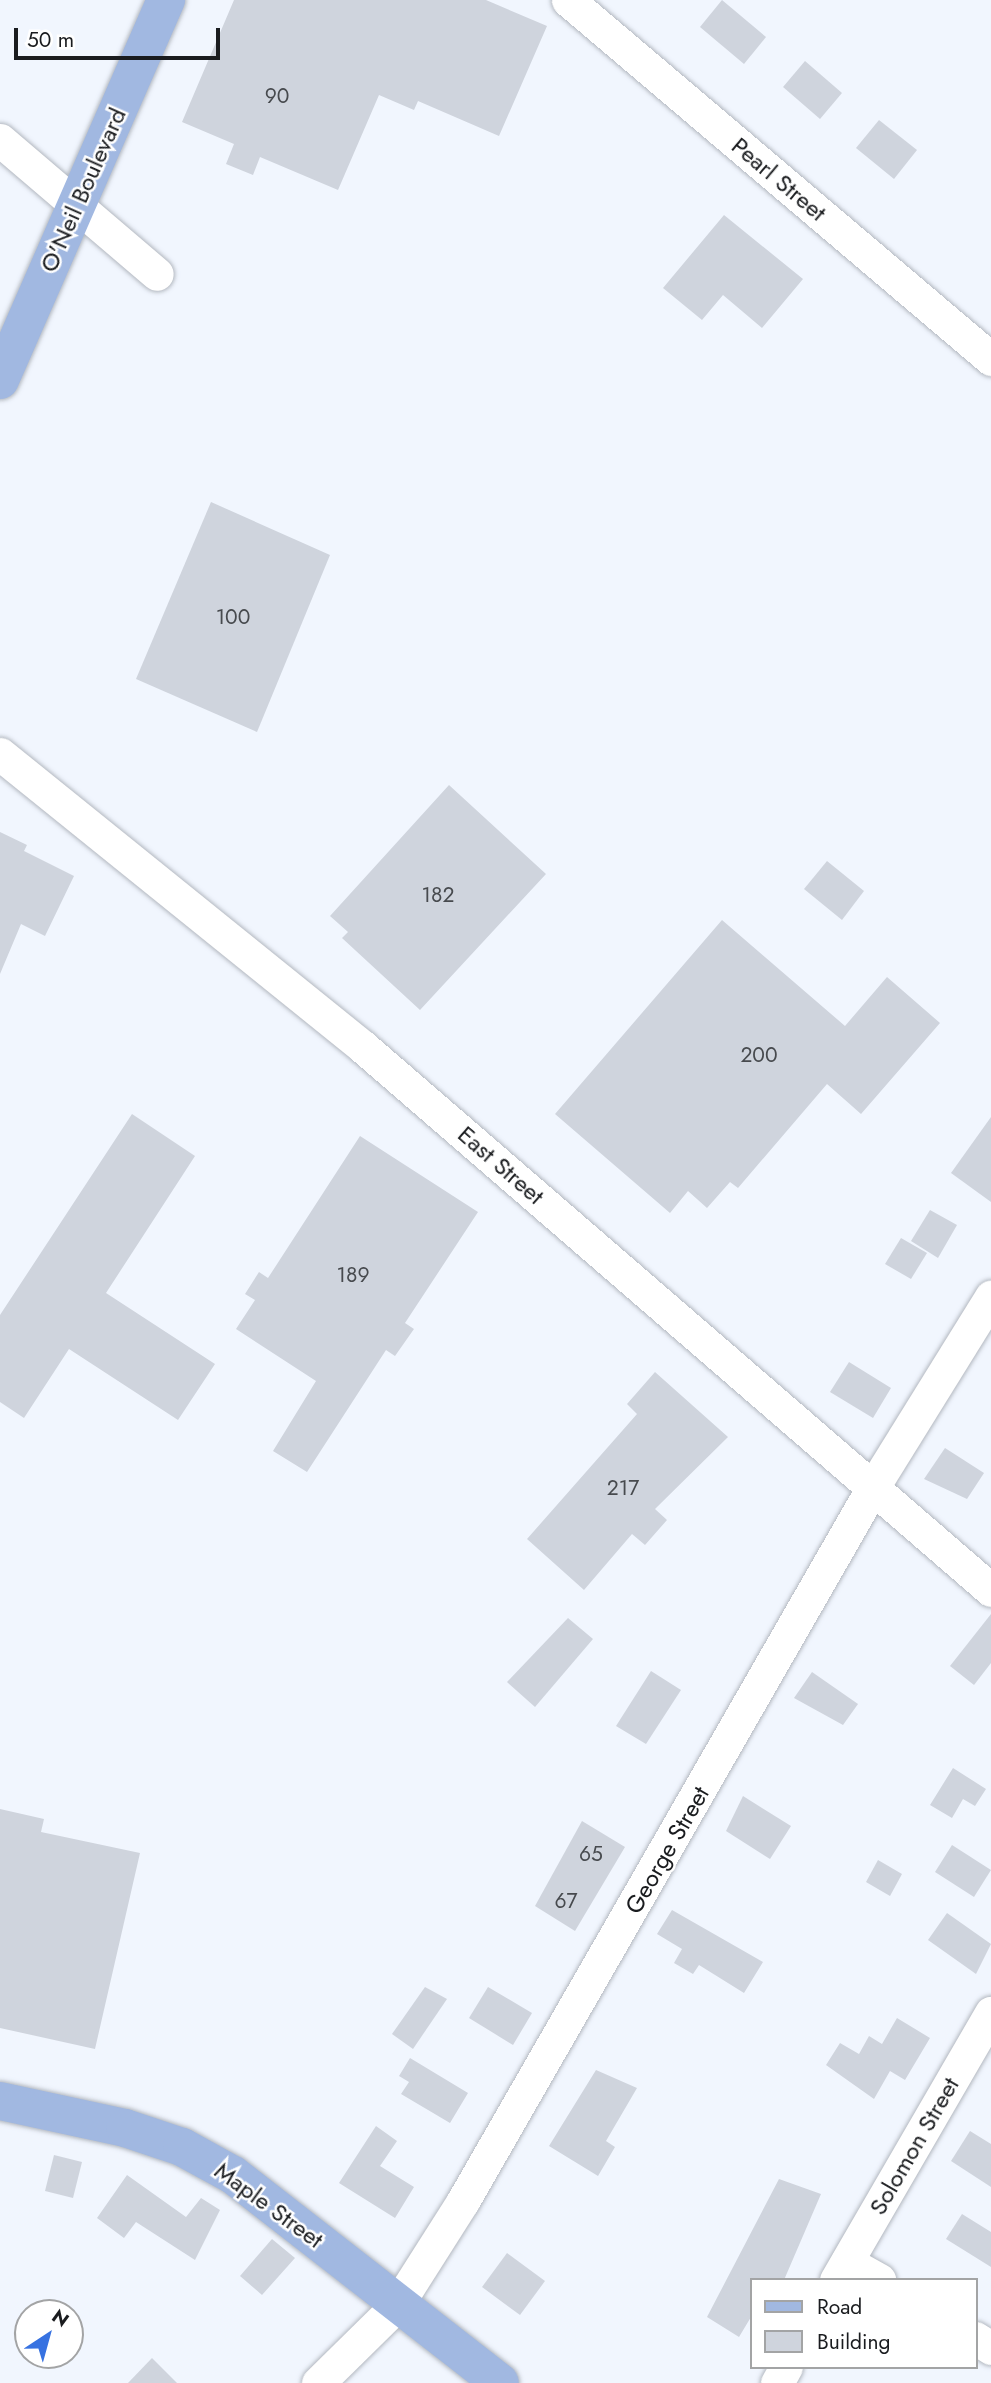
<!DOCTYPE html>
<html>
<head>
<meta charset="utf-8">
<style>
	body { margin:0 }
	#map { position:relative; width:991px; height:2383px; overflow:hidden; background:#f1f6fe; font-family:Jost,sans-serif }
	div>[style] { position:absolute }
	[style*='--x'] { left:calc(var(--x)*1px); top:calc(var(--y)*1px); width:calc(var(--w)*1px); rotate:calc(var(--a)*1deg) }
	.building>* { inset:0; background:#cfd4dd }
	.roads { filter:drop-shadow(0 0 2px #b3b8c0) drop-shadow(0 0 2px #b3b8c0) }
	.minor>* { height:33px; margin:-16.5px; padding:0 16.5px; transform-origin:16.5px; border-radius:16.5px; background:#fff }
	.major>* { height:38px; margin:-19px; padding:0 19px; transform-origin:19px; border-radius:19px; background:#a1b8e1 }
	span { translate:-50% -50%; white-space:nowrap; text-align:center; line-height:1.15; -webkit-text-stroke:5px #fff; paint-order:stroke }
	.number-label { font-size:21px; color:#474a4e }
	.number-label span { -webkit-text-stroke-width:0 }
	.street-label { font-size:24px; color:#1a1c1f }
	.legend { position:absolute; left:750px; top:2278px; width:228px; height:91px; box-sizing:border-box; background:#fff; border:2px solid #a3a4a5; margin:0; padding:9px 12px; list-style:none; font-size:21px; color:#1a1c1f }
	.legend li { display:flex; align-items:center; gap:14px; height:35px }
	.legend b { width:35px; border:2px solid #a3a4a5 }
	.north { position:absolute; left:14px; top:2299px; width:70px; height:70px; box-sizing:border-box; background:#fff; border:2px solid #a3a4a5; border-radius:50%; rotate:36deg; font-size:19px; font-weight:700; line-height:28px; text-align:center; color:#1a1c1f }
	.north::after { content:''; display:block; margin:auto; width:24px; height:32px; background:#3772e1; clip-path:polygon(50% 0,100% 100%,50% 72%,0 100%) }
	.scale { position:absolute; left:14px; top:28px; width:206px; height:32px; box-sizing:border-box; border:4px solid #1a1c1f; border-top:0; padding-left:9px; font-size:21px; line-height:24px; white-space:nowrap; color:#1a1c1f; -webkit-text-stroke:5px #fff; paint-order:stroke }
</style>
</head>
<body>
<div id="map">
	<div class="building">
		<i style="clip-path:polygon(234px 0,486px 0,547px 26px,499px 136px,418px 101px,414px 110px,379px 95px,338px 190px,260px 157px,253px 175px,226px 164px,234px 144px,182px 122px)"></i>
		<i style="clip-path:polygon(722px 0,766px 37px,744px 64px,700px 27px)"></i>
		<i style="clip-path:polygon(805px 61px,842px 93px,820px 119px,783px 87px)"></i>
		<i style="clip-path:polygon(879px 120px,917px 150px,894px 179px,856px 148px)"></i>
		<i style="clip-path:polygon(724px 215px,803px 279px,762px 328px,723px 295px,702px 320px,663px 288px)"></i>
		<i style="clip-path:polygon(211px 502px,330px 555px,257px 732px,136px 679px)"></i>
		<i style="clip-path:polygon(449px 785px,546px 874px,420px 1010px,342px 938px,348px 932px,330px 916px)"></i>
		<i style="clip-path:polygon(0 832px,27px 845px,24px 851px,74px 876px,45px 936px,21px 924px,0 974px)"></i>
		<i style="clip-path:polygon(827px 861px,864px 891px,842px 920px,804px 889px)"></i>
		<i style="clip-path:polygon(722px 920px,845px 1026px,887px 977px,940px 1023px,861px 1114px,827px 1084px,738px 1188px,730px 1182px,707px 1208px,688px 1191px,670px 1213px,555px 1114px)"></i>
		<i style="clip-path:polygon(132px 1114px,195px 1156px,106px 1293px,215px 1364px,178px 1420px,69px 1349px,24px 1418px,0 1402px,0 1315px)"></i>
		<i style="clip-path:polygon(991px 1117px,991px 1202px,951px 1173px)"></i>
		<i style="clip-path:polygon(360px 1136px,478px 1212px,405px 1323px,414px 1329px,395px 1356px,386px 1350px,307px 1472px,273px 1451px,316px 1381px,236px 1329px,255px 1300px,245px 1294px,259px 1272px,268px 1278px)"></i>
		<i style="clip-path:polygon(930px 1210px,957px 1225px,938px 1258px,911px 1241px)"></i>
		<i style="clip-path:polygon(901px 1238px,927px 1253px,911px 1279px,885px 1264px)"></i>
		<i style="clip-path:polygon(849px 1362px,891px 1388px,873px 1418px,830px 1392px)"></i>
		<i style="clip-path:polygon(655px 1372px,728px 1437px,655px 1509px,667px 1520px,645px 1545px,632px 1534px,584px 1590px,527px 1539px,637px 1414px,627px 1404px)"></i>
		<i style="clip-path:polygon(945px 1448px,984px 1473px,967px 1499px,924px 1479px)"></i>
		<i style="clip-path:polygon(991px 1614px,991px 1663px,974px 1685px,950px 1666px)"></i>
		<i style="clip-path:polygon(568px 1618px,593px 1639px,535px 1707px,507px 1682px)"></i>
		<i style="clip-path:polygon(651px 1671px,681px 1690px,646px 1744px,616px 1726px)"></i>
		<i style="clip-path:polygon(812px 1672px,858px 1704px,843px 1725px,794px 1698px)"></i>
		<i style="clip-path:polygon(953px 1768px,986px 1789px,975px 1806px,963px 1799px,952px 1818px,930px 1805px)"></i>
		<i style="clip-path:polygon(743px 1796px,791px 1826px,770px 1859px,726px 1831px)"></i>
		<i style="clip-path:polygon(0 1809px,44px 1819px,41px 1832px,140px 1853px,95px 2049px,0 2028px)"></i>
		<i style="clip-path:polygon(582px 1821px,625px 1847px,575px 1931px,535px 1906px)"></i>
		<i style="clip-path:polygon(952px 1845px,991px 1870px,974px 1897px,935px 1872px)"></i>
		<i style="clip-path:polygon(878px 1860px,902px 1874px,890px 1896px,866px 1882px)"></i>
		<i style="clip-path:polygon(672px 1910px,763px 1962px,744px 1993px,699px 1965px,693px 1974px,674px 1963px,682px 1949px,657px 1934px)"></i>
		<i style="clip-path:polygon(947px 1913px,991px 1944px,976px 1974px,928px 1940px)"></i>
		<i style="clip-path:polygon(425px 1987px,447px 1999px,413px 2049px,392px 2034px)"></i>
		<i style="clip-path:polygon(488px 1987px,532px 2013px,513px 2045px,469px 2018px)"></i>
		<i style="clip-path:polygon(897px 2018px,930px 2038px,905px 2080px,890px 2071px,874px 2099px,826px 2065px,840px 2043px,859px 2054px,869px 2036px,882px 2044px)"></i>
		<i style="clip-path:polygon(410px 2058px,468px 2093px,450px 2123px,401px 2094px,409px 2082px,399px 2076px)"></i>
		<i style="clip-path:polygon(596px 2070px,637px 2088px,606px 2141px,615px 2147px,598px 2176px,549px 2146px)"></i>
		<i style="clip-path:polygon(376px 2126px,397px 2141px,380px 2166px,414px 2187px,395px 2218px,339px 2183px)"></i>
		<i style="clip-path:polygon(970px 2131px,991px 2144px,991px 2187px,951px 2161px)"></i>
		<i style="clip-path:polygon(54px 2155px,82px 2162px,73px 2198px,45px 2191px)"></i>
		<i style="clip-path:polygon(127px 2175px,186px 2217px,201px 2198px,220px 2210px,195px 2260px,136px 2222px,124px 2238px,97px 2218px)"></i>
		<i style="clip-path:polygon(779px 2179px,821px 2194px,784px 2280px,751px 2280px,751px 2317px,739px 2337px,707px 2317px)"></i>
		<i style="clip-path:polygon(962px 2214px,991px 2232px,991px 2267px,946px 2239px)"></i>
		<i style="clip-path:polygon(272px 2239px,295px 2258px,262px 2295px,240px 2276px)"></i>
		<i style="clip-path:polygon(507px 2253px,545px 2281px,520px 2315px,482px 2287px)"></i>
		<i style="clip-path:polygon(152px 2358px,177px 2383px,128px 2383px)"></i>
	</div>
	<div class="roads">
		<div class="minor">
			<i style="--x:568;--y:0;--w:555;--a:40.32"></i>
			<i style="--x:0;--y:140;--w:206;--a:40.5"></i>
			<i style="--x:0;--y:754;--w:466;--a:38.9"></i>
			<i style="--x:363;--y:1047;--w:830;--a:40.85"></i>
			<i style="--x:847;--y:2262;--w:37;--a:29"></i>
			<i style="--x:836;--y:2280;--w:309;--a:-59.9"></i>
			<i style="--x:975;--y:2338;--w:19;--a:32"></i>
			<i style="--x:318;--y:2383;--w:111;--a:-44.6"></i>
			<i style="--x:397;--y:2305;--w:123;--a:-57.6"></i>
			<i style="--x:463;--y:2201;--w:823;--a:-60.13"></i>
			<i style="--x:873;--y:1487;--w:224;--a:-58.2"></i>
			<i style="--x:777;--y:2383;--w:18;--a:-61"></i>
		</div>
		<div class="major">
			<i style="--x:0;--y:380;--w:415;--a:-66.4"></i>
			<i style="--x:0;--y:2101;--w:128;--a:12.2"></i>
			<i style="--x:125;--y:2128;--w:60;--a:18.4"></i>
			<i style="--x:182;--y:2147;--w:58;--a:28.8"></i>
			<i style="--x:233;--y:2175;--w:338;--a:37.9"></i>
		</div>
	</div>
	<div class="number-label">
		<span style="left:277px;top:96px">90</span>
		<span style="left:233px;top:617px">100</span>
		<span style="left:438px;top:895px">182</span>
		<span style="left:759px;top:1055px">200</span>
		<span style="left:353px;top:1275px">189</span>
		<span style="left:623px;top:1488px">217</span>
		<span style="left:591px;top:1854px">65</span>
		<span style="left:566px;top:1901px">67</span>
	</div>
	<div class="street-label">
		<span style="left:779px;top:179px;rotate:40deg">Pearl Street</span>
		<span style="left:83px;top:190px;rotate:-66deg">O'Neil Boulevard</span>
		<span style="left:501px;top:1165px;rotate:41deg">East Street</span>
		<span style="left:667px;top:1850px;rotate:-60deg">George Street</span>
		<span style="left:914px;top:2146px;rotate:-60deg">Solomon Street</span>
		<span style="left:269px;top:2205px;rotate:36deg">Maple Street</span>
	</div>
	<ul class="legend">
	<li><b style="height:9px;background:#a1b8e1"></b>Road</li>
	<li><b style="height:19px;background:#cfd4dd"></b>Building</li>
	</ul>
	<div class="north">N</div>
	<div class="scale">50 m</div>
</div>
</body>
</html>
